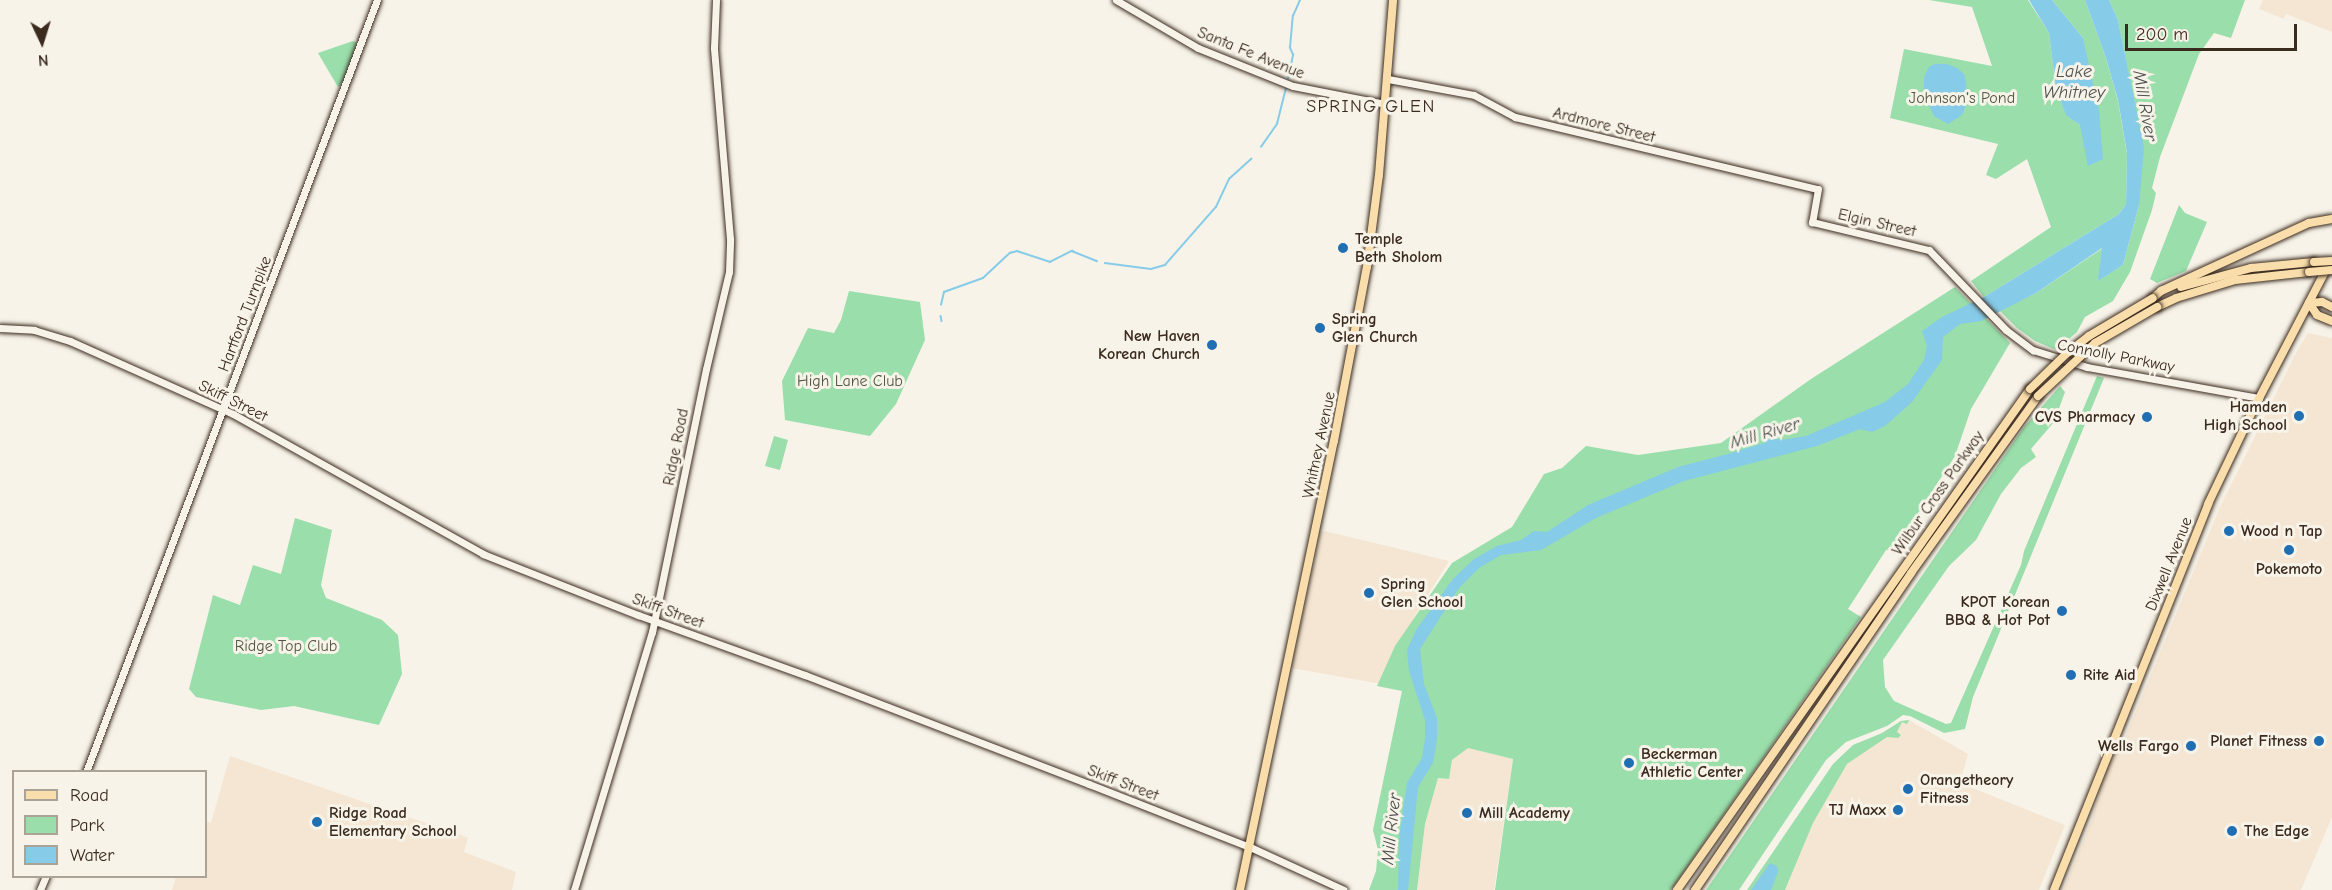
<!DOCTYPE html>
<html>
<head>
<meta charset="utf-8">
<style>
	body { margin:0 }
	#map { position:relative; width:2332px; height:890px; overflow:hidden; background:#f7f3e8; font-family:"Comic Neue",sans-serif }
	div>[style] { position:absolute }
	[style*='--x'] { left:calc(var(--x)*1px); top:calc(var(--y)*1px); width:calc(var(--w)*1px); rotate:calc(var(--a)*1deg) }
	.built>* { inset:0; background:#f4e6d2 }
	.green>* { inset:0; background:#99deab }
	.water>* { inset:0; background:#86cbe8 }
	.stream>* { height:1.5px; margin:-0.75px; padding:0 0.75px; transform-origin:0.75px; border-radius:0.75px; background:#86cbe8 }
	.roads { filter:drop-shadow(0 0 2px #3b2a1e) drop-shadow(0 0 2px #3b2a1e) }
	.secondary>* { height:7px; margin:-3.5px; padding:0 3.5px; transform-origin:3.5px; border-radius:3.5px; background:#f7f3e8 }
	.primary>* { height:8px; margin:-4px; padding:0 4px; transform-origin:4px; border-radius:4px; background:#f9deab }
	.highway>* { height:8px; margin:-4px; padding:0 4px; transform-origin:4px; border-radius:4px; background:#f9deab }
	.bridges { filter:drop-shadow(0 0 2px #3b2a1e) drop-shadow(0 0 2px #3b2a1e) }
	.highway-bridge>* { height:8px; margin:-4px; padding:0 4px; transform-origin:4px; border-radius:4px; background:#f9deab }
	.dots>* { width:16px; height:16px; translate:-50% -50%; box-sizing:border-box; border:3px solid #f7f3e8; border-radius:50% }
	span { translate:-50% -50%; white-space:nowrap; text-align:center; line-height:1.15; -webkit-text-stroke:6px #f7f3e8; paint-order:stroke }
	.street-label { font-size:16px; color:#3b2a1e }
	.park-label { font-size:16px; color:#525741 }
	.poi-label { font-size:16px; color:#3b2a1e; font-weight:700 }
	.left { translate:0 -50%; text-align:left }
	.right { translate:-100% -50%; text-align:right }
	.water-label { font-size:18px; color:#4e5250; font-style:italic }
	.neighbourhood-label { font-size:18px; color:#3b2a1e; letter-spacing:1.5px }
	.legend { position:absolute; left:12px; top:770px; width:195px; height:108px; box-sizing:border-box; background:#f7f3e8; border:2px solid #aca397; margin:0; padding:8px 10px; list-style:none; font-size:18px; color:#3b2a1e }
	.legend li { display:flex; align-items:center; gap:12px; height:30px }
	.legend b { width:30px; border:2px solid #aca397 }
	.north { position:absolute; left:12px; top:12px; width:60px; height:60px; -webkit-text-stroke:4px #f7f3e8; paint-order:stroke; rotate:176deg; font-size:16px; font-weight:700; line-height:24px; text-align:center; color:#3b2a1e }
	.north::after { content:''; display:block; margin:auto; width:21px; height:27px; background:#3b2a1e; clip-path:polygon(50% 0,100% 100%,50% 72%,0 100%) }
	.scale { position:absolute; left:2125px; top:24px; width:172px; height:27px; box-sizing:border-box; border:3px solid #3b2a1e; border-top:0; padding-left:8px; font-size:18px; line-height:21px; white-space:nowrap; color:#3b2a1e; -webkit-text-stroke:4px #f7f3e8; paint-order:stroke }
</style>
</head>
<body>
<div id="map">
	<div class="built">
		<i style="clip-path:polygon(2263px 0,2332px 0,2332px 32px,2286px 14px,2284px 19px,2259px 9px)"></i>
		<i style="clip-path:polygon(2308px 333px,2332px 338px,2332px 817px,2301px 890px,2063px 890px,2092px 819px,2111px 748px,2120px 750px,2220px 507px,2298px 349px)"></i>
		<i style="clip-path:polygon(1325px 531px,1449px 561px,1413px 619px,1393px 686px,1291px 668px,1321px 533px)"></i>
		<i style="clip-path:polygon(1909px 720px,1968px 754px,1960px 783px,2065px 825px,2039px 890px,1785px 890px,1813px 823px,1847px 764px,1887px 736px,1898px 723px)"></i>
		<i style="clip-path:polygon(1468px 748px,1513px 759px,1494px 890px,1417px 890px,1425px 824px,1438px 778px,1449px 779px,1452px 760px)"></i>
		<i style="clip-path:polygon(230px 756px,390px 811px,450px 831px,457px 830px,456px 833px,468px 838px,464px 852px,516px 872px,512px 890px,172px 890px,176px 877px,206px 876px,206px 821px,211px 823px)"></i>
	</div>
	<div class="green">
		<i style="clip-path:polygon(1929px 0,2028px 0,2049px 33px,2056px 89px,2066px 114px,2080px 125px,2083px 38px,2052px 0,2085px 0,2106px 58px,2118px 101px,2127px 154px,2126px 204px,2119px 214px,1984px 297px,1971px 281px,2051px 227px,2027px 159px,1996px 179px,1986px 175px,1998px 144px,1890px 118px,1904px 49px,1992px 66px,1972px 7px)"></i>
		<i style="clip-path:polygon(2109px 0,2245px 0,2231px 38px,2214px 33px,2199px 54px,2160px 157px,2152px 188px,2156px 193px,2152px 210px,2130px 272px,2113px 301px,2085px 317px,2077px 332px,2056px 350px,2035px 341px,2017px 328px,1999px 310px,2036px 293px,2103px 248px,2099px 280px,2123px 265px,2139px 205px,2130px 81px,2118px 20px)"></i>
		<i style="clip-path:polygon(353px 41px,357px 43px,343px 83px,338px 87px,318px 53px)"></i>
		<i style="clip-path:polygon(2179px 205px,2185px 213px,2207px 222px,2186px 271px,2157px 283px,2150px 279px)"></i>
		<i style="clip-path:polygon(1955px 287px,2010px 343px,1971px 409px,1955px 456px,1895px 549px,1886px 550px,1848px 609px,1861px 617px,1671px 890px,1495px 890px,1513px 759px,1468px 748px,1452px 760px,1449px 779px,1438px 778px,1425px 824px,1417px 890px,1369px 890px,1376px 871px,1378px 850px,1373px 830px,1402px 691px,1377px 686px,1395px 646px,1452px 563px,1512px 527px,1544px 474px,1562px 468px,1586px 446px,1638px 455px,1721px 443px,1811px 379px)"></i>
		<i style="clip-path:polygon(849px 291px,920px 302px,925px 340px,896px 404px,870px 436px,785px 420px,782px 381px,808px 328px,834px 333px,841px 320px)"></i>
		<i style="clip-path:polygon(2097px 376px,2104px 378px,1973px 697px,1965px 729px,1944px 733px,1910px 716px,1903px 715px,1887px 726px,1846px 742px,1826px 760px,1739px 890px,1706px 890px,2024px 427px,2060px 386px,2065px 392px,2054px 422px,2031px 449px,2036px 457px,2021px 468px,2001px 494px,1976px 540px,1949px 566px,1883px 660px,1885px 687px,1894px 701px,1946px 724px,1951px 723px,2021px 565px,2024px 551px)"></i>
		<i style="clip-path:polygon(774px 436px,788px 440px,780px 470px,765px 466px)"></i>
		<i style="clip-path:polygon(295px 518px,332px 530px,321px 585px,326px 598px,382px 620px,398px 635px,402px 674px,379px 725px,294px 706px,261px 710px,196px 697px,189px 689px,213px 595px,240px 605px,253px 565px,281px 574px)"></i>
		<i style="clip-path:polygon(1909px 720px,1907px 724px,1902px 722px,1897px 732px,1901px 735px,1898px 738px,1887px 737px,1847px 764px,1813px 823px,1785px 890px,1747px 890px,1833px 764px,1853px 745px,1882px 733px,1901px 721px)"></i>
	</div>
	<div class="water">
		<i style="clip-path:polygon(2029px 0,2052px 0,2083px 38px,2099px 110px,2103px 159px,2088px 166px,2080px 125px,2066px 115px,2056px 89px,2049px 33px)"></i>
		<i style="clip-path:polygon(2085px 0,2109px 0,2118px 20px,2144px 148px,2139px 205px,2123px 265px,2098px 281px,2102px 248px,2036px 293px,1981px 321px,1960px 324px,1943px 337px,1942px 360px,1912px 402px,1885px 426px,1872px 432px,1860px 429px,1817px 446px,1684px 481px,1596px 518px,1541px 550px,1501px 555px,1479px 568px,1459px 588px,1420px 649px,1424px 684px,1437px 718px,1437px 739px,1433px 763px,1418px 787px,1408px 890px,1398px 890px,1399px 838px,1407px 783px,1422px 758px,1425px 739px,1425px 720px,1409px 671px,1407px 650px,1416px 630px,1453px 579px,1474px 559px,1497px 546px,1521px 540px,1534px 531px,1547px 532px,1588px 505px,1678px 467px,1728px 454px,1764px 443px,1772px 437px,1781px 440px,1806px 436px,1885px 402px,1908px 384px,1924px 360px,1927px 346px,1922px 331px,1942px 317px,1984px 297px,2119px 214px,2126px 204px,2127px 153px,2118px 100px,2106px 58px)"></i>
		<i style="clip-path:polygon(1934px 64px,1947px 64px,1957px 68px,1964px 74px,1966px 82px,1967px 103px,1962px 115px,1948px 124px,1934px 116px,1924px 95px,1924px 77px,1929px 67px)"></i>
		<i style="clip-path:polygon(1770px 863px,1777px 866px,1778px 872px,1771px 890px,1751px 890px)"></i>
	</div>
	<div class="stream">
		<i style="--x:1288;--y:79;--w:25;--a:-78"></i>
		<i style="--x:1293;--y:55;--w:8;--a:-113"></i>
		<i style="--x:1290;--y:48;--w:32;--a:-85"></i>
		<i style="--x:1293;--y:16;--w:17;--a:-66"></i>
		<i style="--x:1261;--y:147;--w:28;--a:-55"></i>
		<i style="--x:1277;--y:124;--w:36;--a:-76"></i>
		<i style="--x:1105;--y:263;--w:46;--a:7.4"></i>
		<i style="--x:1151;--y:269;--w:15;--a:-16"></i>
		<i style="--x:1165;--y:265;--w:77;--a:-48.7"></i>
		<i style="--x:1216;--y:207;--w:31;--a:-65"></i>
		<i style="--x:1229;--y:179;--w:30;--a:-42"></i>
		<i style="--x:941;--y:305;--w:13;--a:-77"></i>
		<i style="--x:944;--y:292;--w:41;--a:-19.7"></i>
		<i style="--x:983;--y:278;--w:37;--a:-43"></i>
		<i style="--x:1010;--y:253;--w:7;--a:-16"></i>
		<i style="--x:1017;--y:251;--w:35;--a:18"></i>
		<i style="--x:1050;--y:262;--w:25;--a:-27"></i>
		<i style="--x:1072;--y:251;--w:27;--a:22"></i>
		<i style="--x:941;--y:316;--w:5;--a:79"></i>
	</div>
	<div class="roads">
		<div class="secondary">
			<i style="--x:1116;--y:0;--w:95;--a:30.3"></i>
			<i style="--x:1198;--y:48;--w:102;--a:21.8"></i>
			<i style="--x:1293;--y:86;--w:95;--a:11"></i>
			<i style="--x:1388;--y:79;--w:87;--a:10.5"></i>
			<i style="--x:1474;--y:95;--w:47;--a:28.2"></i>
			<i style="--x:1515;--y:117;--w:311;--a:13.4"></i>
			<i style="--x:1818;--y:189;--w:34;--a:100"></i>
			<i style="--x:1812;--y:222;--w:120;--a:13.5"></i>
			<i style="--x:1929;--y:250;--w:111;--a:46.1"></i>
			<i style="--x:2006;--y:330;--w:34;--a:37"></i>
			<i style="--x:2033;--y:350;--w:57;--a:17.5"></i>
			<i style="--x:2087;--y:367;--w:175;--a:10.2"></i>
			<i style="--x:0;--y:328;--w:34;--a:3"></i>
			<i style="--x:34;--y:330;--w:38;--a:17"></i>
			<i style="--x:70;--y:341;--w:179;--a:24.1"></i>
			<i style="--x:233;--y:414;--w:287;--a:29.2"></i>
			<i style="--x:483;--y:554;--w:167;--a:21.5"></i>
			<i style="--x:638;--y:615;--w:177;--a:19.8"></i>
			<i style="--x:805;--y:675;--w:304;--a:21"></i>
			<i style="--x:1089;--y:784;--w:173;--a:21.4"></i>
			<i style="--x:1250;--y:847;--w:103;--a:24.6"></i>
			<i style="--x:86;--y:772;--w:825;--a:-69.35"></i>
			<i style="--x:40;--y:890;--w:15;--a:-67"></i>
			<i style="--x:574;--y:890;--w:270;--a:-73.2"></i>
			<i style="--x:652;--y:632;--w:268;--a:-78.4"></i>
			<i style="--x:706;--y:369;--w:100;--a:-76.7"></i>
			<i style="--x:729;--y:272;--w:33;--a:-88"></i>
			<i style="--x:730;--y:239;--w:192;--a:-94.8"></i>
			<i style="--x:714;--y:48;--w:48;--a:-87.6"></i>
		</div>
		<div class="primary">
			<i style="--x:1240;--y:890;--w:459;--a:-78.2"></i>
			<i style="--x:1334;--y:441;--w:177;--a:-79.3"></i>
			<i style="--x:1367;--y:267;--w:93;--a:-82.6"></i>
			<i style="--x:1379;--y:175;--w:176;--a:-85.4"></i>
			<i style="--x:2054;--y:890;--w:416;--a:-68.2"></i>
			<i style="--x:2208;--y:504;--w:106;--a:-64.4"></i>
			<i style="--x:2254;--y:408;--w:160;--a:-62.5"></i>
		</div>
		<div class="highway">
			<i style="--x:2181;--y:287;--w:73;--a:-15.2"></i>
			<i style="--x:2251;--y:268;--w:63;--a:-5.4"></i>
			<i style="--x:2153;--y:298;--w:11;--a:-41"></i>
			<i style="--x:2161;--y:291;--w:163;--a:-24.7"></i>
			<i style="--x:2309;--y:223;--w:23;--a:-10"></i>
			<i style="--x:2157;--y:307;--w:21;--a:-25"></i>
			<i style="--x:2176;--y:298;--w:62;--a:-17"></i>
			<i style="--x:2235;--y:280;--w:74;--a:-6.2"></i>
			<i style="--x:2332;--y:307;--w:11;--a:-153"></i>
			<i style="--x:2322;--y:302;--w:13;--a:176"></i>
			<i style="--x:2309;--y:303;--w:14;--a:56"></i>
			<i style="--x:2317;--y:315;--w:16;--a:22"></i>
			<i style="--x:1677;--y:890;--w:613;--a:-54.83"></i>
			<i style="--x:1695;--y:890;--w:384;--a:-55.7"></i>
			<i style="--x:1911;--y:573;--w:218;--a:-54.3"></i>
		</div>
	</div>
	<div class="bridges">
		<div class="highway-bridge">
			<i style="--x:2314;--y:262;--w:18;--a:-3"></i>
			<i style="--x:2309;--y:272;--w:23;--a:-5"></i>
			<i style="--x:2030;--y:389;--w:50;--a:-44.2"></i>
			<i style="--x:2066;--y:354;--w:29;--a:-38"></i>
			<i style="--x:2089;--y:336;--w:74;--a:-30.7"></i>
			<i style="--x:2038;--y:396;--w:78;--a:-42.9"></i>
			<i style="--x:2095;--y:343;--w:72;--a:-30.1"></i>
		</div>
	</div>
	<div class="dots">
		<i style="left:1343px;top:248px;background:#1f6fb2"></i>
		<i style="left:1320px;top:328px;background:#1f6fb2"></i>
		<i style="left:1212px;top:345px;background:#1f6fb2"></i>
		<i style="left:2299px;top:416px;background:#1f6fb2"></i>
		<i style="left:2147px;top:417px;background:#1f6fb2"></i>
		<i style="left:2229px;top:531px;background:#1f6fb2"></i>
		<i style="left:2289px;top:550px;background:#1f6fb2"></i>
		<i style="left:1369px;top:593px;background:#1f6fb2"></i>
		<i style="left:2062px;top:611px;background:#1f6fb2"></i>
		<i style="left:2071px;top:675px;background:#1f6fb2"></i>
		<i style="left:2319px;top:741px;background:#1f6fb2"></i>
		<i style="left:2191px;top:746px;background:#1f6fb2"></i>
		<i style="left:1629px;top:763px;background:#1f6fb2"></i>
		<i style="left:1908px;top:789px;background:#1f6fb2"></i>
		<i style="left:1898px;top:810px;background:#1f6fb2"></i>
		<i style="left:1467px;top:813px;background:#1f6fb2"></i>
		<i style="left:317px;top:822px;background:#1f6fb2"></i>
		<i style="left:2232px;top:831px;background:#1f6fb2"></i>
	</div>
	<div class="street-label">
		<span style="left:1251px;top:53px;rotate:22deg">Santa Fe Avenue</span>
		<span style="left:1604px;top:125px;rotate:14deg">Ardmore Street</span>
		<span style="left:1877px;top:223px;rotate:13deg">Elgin Street</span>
		<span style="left:245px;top:314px;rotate:-69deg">Hartford Turnpike</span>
		<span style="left:2116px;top:356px;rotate:11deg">Connolly Parkway</span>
		<span style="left:233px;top:401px;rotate:26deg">Skiff Street</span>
		<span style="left:1319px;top:445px;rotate:-78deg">Whitney Avenue</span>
		<span style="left:676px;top:447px;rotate:-79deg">Ridge Road</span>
		<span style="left:1938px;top:493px;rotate:-55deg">Wilbur Cross Parkway</span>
		<span style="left:2169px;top:564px;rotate:-68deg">Dixwell Avenue</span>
		<span style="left:668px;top:611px;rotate:20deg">Skiff Street</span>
		<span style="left:1123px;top:783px;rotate:21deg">Skiff Street</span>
	</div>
	<div class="park-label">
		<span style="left:1962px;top:98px">Johnson's Pond</span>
		<span style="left:850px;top:381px">High Lane Club</span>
		<span style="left:286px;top:646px">Ridge Top Club</span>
	</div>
	<div class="poi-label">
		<span class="left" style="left:1355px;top:248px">Temple<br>Beth Sholom</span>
		<span class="left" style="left:1332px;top:328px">Spring<br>Glen Church</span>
		<span class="right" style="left:1200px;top:345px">New Haven<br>Korean Church</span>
		<span class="right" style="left:2287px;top:416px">Hamden<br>High School</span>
		<span class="right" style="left:2135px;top:417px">CVS Pharmacy</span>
		<span class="left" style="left:2241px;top:531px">Wood n Tap</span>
		<span style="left:2289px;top:569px">Pokemoto</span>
		<span class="left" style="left:1381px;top:593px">Spring<br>Glen School</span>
		<span class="right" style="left:2050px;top:611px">KPOT Korean<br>BBQ &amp; Hot Pot</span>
		<span class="left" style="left:2083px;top:675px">Rite Aid</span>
		<span class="right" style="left:2307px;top:741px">Planet Fitness</span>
		<span class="right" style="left:2179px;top:746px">Wells Fargo</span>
		<span class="left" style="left:1641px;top:763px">Beckerman<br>Athletic Center</span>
		<span class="left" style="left:1920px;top:789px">Orangetheory<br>Fitness</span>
		<span class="right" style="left:1886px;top:810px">TJ Maxx</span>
		<span class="left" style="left:329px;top:822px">Ridge Road<br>Elementary School</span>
		<span class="left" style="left:1479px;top:813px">Mill Academy</span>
		<span class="left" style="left:2244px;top:831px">The Edge</span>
	</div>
	<div class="water-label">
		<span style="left:2074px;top:83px">Lake<br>Whitney</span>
		<span style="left:2144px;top:106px;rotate:80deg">Mill River</span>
		<span style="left:1765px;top:434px;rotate:-16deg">Mill River</span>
		<span style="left:1392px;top:829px;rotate:-84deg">Mill River</span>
	</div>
	<div class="neighbourhood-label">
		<span style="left:1371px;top:107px">SPRING GLEN</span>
	</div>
	<ul class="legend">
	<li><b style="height:8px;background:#f9deab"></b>Road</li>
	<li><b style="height:16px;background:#99deab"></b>Park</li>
	<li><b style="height:16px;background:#86cbe8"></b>Water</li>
	</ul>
	<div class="north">N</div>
	<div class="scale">200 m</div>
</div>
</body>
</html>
